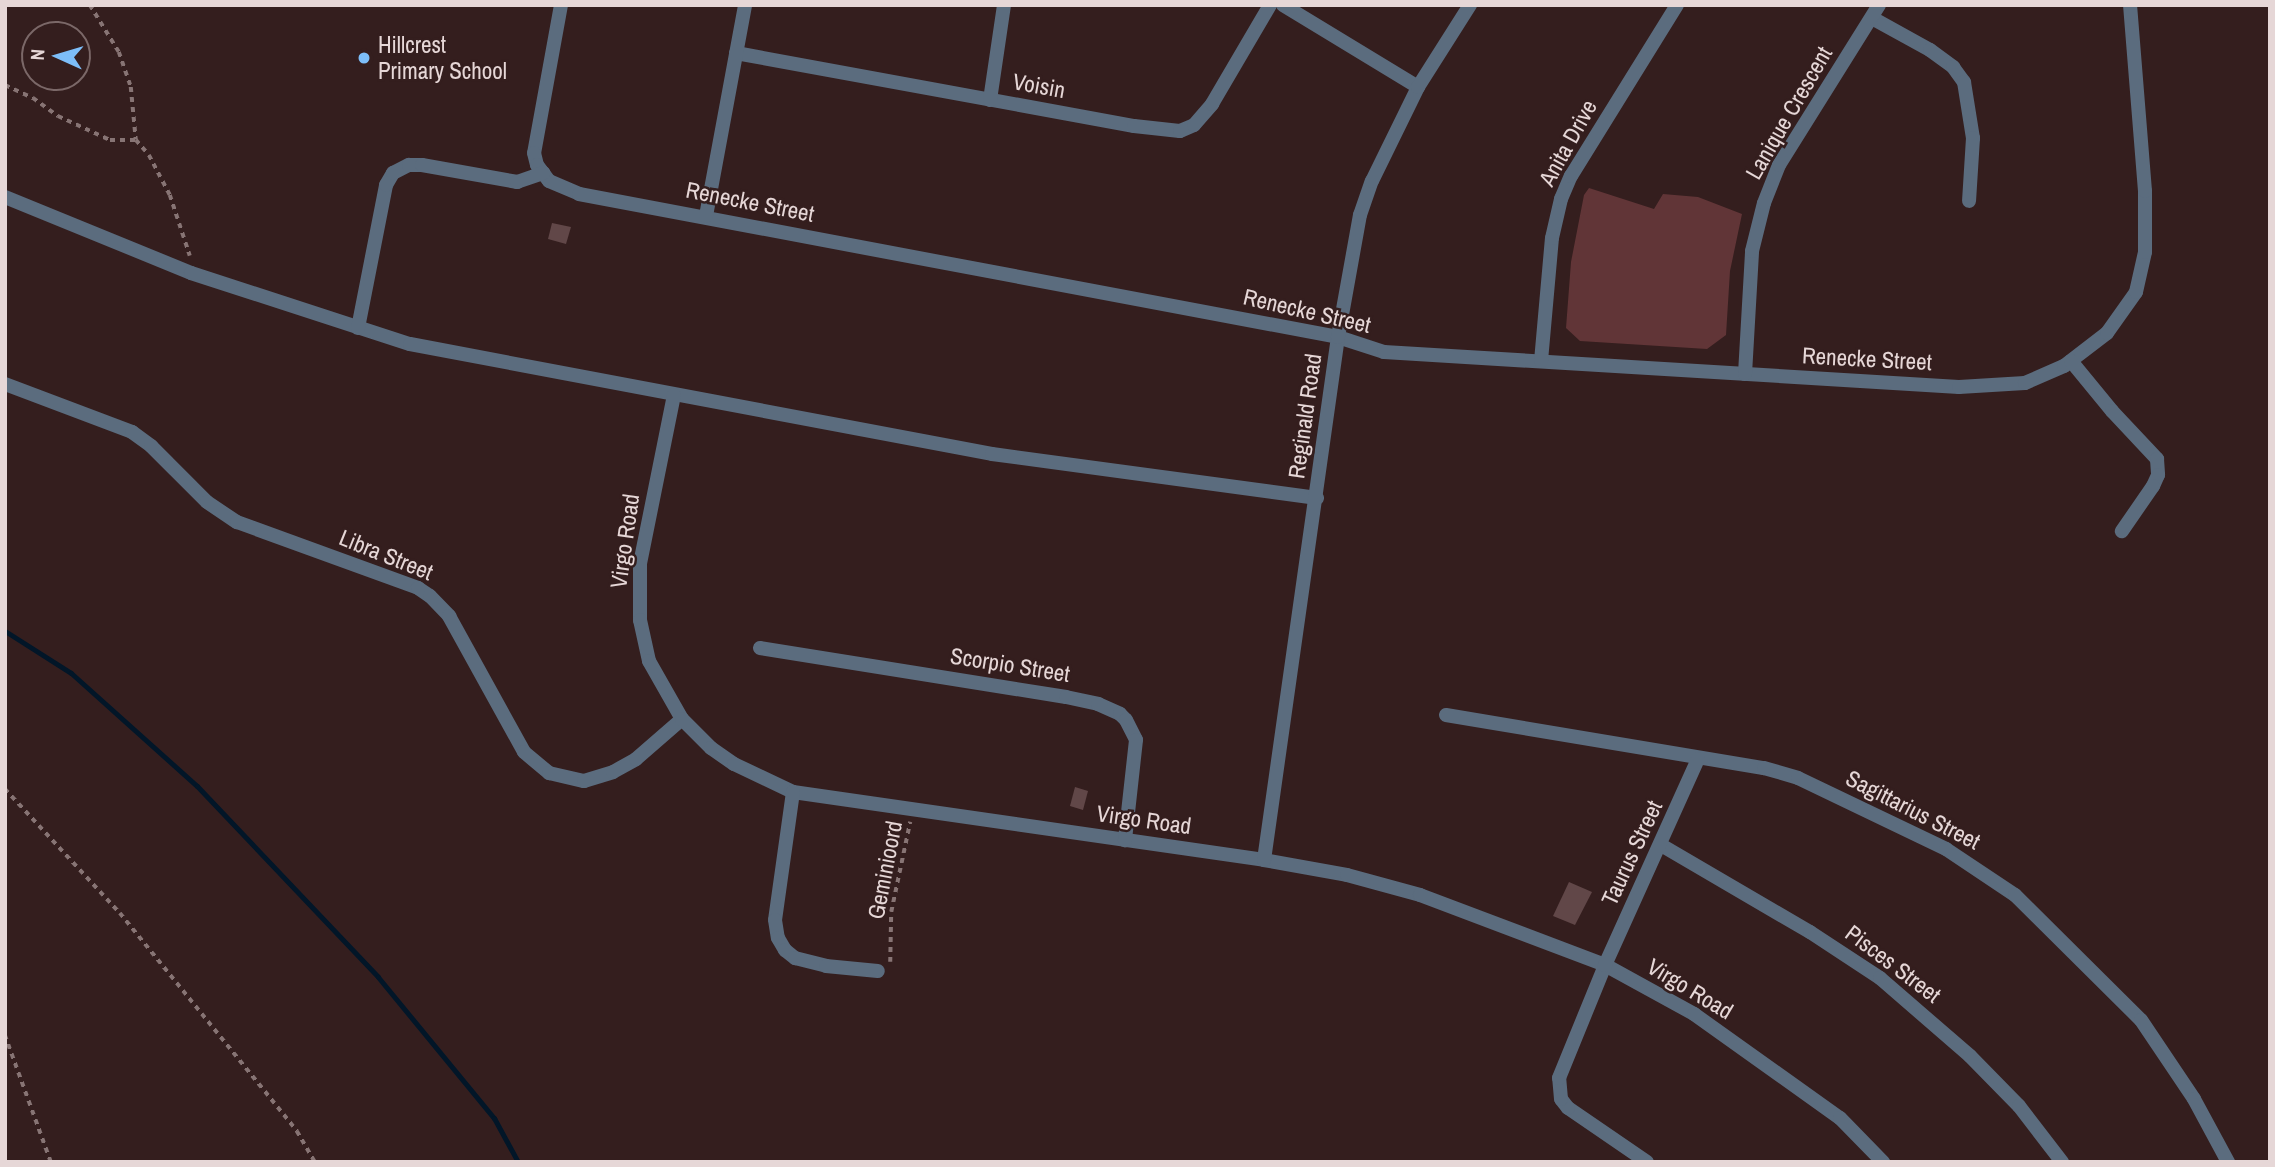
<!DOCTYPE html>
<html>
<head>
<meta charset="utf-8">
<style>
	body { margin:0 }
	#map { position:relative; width:2275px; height:1167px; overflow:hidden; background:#341e1e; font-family:"Archivo Narrow",sans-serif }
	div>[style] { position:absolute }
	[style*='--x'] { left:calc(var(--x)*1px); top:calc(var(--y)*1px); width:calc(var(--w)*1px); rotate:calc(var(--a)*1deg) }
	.green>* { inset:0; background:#613537 }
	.stream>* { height:5px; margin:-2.5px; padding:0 2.5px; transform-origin:2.5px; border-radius:2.5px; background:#021628 }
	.building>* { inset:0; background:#614748 }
	.path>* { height:3.5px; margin-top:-1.75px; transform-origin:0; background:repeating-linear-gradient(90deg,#877474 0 5px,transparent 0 10px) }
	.street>* { height:14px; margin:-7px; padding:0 7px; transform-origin:7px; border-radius:7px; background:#5b6c7e }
	.dots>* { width:19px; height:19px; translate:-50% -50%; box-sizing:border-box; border:4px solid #341e1e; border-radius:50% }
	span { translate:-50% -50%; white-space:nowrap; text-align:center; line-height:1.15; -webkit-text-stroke:5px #341e1e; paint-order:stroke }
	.poi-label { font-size:23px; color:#e6d7d7 }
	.left { translate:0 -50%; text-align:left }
	.street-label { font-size:23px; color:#e6d7d7 }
	.frame { position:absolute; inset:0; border:7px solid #e6d7d7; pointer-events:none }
	.north { position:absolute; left:21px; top:21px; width:70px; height:70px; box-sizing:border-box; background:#341e1e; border:2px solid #7b6868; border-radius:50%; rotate:274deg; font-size:19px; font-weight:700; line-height:28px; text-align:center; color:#e6d7d7 }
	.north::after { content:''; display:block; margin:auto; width:24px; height:32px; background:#7dbef9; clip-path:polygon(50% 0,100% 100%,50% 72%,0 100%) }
</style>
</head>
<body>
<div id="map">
	<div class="green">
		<i style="clip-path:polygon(1589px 188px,1654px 209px,1663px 194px,1698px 197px,1742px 214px,1730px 271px,1726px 335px,1707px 349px,1580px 341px,1566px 328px,1571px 262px,1584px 195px)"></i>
	</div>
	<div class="stream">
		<i style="--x:5;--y:631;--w:78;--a:32.5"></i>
		<i style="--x:71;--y:673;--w:169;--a:41.9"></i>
		<i style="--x:197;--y:786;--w:263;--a:46.5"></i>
		<i style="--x:378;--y:977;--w:183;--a:50.6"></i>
		<i style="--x:494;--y:1118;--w:50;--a:61.4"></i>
	</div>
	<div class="building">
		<i style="clip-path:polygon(552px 223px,571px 227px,566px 244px,548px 239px)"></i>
		<i style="clip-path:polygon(1075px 787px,1088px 791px,1083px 810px,1070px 806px)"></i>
		<i style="clip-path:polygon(1569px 882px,1592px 892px,1575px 925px,1553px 916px)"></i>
	</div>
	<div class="path">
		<i style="--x:90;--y:5;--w:55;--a:58.3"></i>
		<i style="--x:119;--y:52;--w:37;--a:71"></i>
		<i style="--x:131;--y:87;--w:53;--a:84.6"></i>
		<i style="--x:5;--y:85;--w:31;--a:25"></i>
		<i style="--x:33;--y:98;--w:31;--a:36"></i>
		<i style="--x:58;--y:116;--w:57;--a:24.8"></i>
		<i style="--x:110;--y:140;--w:26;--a:0"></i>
		<i style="--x:136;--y:140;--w:20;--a:49"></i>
		<i style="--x:149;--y:155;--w:45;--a:62.3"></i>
		<i style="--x:170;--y:195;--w:64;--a:71.8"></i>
		<i style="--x:5;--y:789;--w:169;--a:47.2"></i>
		<i style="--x:120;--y:913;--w:281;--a:50.9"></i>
		<i style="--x:297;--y:1131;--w:36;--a:60"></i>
		<i style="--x:890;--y:962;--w:50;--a:-88.9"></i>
		<i style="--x:891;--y:912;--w:92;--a:-78.1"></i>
		<i style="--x:5;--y:1035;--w:135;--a:70.1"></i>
	</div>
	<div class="street">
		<i style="--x:561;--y:5;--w:150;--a:100.3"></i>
		<i style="--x:534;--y:153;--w:12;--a:76"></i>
		<i style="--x:537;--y:165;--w:20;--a:53"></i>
		<i style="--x:549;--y:181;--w:33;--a:23"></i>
		<i style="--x:579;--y:194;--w:772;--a:10.67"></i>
		<i style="--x:1338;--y:337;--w:48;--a:18.1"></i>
		<i style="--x:1384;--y:352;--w:576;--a:3.48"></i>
		<i style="--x:1959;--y:387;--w:66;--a:-3.5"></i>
		<i style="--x:2025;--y:383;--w:43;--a:-23.6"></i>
		<i style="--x:2064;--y:366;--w:54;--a:-37.5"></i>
		<i style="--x:2107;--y:333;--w:50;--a:-54.7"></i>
		<i style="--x:2136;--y:292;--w:41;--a:-77.3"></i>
		<i style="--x:2145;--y:252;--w:61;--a:-90"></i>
		<i style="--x:2145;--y:191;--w:187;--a:-94.6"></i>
		<i style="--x:1283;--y:5;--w:158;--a:31.3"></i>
		<i style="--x:1872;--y:18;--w:66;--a:28.9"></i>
		<i style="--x:1930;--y:50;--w:29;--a:36"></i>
		<i style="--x:1953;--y:67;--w:19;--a:54"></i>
		<i style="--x:1964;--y:82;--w:57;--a:80.9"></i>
		<i style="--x:1973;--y:138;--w:63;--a:93.6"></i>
		<i style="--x:736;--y:53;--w:405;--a:10.4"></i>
		<i style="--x:1134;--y:126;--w:46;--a:6.2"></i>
		<i style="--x:1180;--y:131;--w:15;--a:-23"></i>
		<i style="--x:1194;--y:125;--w:28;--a:-49"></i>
		<i style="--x:1212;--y:104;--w:115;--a:-59.6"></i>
		<i style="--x:990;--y:100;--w:96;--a:-81.6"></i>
		<i style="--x:5;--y:197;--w:201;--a:22.2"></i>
		<i style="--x:191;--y:273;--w:230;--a:18"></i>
		<i style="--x:410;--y:344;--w:592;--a:10.7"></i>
		<i style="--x:992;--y:454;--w:328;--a:7.7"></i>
		<i style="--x:706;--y:216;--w:215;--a:-79.5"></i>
		<i style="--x:358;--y:328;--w:146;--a:-78.9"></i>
		<i style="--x:386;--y:185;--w:14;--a:-60"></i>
		<i style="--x:393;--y:173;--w:18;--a:-27"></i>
		<i style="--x:409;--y:165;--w:13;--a:0"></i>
		<i style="--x:422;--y:165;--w:97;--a:10.1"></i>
		<i style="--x:517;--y:182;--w:28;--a:-19"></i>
		<i style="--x:1541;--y:361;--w:123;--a:-84.9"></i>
		<i style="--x:1552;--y:238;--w:40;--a:-77"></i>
		<i style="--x:1561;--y:199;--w:25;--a:-67"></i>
		<i style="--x:1571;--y:176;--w:201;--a:-58.2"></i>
		<i style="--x:2071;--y:361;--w:65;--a:50.6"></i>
		<i style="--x:2112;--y:411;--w:66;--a:46.8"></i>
		<i style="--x:2157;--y:459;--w:16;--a:86"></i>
		<i style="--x:2158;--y:475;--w:12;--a:114"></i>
		<i style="--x:2153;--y:486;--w:55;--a:124.6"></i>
		<i style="--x:1745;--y:374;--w:123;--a:-86.7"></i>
		<i style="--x:1752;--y:251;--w:49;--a:-76"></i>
		<i style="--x:1764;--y:203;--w:41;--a:-68.5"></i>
		<i style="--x:1779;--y:165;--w:189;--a:-58"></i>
		<i style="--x:5;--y:384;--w:136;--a:20.7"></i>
		<i style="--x:132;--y:432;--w:24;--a:36"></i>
		<i style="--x:151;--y:446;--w:79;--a:45"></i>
		<i style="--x:207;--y:502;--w:36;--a:34"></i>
		<i style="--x:237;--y:522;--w:193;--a:20"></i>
		<i style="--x:418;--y:588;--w:14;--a:34"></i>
		<i style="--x:430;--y:596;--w:28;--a:46"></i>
		<i style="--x:449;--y:616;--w:155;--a:61.1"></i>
		<i style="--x:524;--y:752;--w:33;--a:40"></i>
		<i style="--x:549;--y:773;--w:36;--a:13"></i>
		<i style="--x:584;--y:781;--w:30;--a:-17"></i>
		<i style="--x:613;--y:772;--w:26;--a:-29"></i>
		<i style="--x:636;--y:759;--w:61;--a:-41"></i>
		<i style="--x:674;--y:395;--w:171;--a:101.4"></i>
		<i style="--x:640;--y:563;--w:57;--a:90"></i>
		<i style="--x:640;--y:620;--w:42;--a:77.6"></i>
		<i style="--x:649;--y:661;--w:67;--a:60.4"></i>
		<i style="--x:682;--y:719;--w:41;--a:45"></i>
		<i style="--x:711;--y:748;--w:28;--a:35"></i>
		<i style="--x:734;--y:764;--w:65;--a:25.4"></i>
		<i style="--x:793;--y:792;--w:476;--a:8.2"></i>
		<i style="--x:1264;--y:860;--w:84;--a:10.2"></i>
		<i style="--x:1347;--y:875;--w:76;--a:15.3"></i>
		<i style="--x:1420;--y:895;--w:198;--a:20.7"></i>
		<i style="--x:1605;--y:965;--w:102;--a:28.8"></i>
		<i style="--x:1694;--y:1014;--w:179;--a:35.5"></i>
		<i style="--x:1840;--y:1118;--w:62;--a:45.7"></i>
		<i style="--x:760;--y:648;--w:310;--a:9.1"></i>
		<i style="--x:1066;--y:697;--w:33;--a:12"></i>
		<i style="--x:1098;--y:704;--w:24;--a:24"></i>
		<i style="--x:1120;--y:714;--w:8;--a:45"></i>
		<i style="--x:1126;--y:720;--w:22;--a:63"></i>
		<i style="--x:1136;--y:740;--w:101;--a:96.3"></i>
		<i style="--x:1446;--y:715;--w:322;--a:9.5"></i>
		<i style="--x:1764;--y:768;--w:35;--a:16"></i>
		<i style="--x:1798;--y:778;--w:164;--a:25.6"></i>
		<i style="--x:1946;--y:849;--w:83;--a:33.7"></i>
		<i style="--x:2015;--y:895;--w:177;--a:44.8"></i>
		<i style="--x:2141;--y:1020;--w:95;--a:56.1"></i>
		<i style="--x:2194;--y:1099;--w:72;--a:61.6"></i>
		<i style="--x:793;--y:792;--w:129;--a:98"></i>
		<i style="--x:775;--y:920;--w:18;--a:81"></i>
		<i style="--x:778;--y:938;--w:14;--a:60"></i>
		<i style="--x:785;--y:950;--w:13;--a:39"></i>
		<i style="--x:795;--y:958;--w:32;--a:14"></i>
		<i style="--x:826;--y:966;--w:52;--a:5.5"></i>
		<i style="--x:1661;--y:845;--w:173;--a:30.3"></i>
		<i style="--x:1810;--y:932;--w:84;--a:33.3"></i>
		<i style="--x:1880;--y:978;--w:119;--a:40.9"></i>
		<i style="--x:1970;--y:1056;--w:70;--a:45.6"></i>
		<i style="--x:2019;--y:1106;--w:71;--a:52.5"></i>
		<i style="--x:1264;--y:860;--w:528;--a:-81.95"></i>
		<i style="--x:1338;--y:337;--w:124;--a:-79.8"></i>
		<i style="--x:1360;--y:215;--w:36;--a:-71"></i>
		<i style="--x:1372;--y:181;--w:105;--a:-63.9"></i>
		<i style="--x:1418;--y:87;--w:97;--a:-57.6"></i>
		<i style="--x:1647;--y:1162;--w:96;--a:-145.6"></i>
		<i style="--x:1568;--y:1108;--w:11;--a:-128"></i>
		<i style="--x:1561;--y:1099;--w:21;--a:-95"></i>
		<i style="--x:1559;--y:1078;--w:122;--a:-67.8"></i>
		<i style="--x:1605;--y:965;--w:226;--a:-65.7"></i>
	</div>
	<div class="dots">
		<i style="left:364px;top:58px;background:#7dbef9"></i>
	</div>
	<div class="poi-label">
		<span class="left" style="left:378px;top:58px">Hillcrest<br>Primary School</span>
	</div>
	<div class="street-label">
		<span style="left:1039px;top:86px;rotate:10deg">Voisin</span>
		<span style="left:1789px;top:113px;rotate:-60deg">Lanique Crescent</span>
		<span style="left:1568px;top:143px;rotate:-61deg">Anita Drive</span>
		<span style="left:750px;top:202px;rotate:11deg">Renecke Street</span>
		<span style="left:1307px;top:311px;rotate:13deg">Renecke Street</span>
		<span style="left:1867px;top:359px;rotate:3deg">Renecke Street</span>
		<span style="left:1305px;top:416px;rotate:-82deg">Reginald Road</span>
		<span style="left:625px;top:541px;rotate:-82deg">Virgo Road</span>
		<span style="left:386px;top:555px;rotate:22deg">Libra Street</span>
		<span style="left:1010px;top:665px;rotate:9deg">Scorpio Street</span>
		<span style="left:1913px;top:810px;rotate:27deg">Sagittarius Street</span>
		<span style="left:1144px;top:820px;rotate:8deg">Virgo Road</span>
		<span style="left:1632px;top:853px;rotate:-65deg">Taurus Street</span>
		<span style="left:885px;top:870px;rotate:-79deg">Geminioord</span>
		<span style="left:1893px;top:964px;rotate:37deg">Pisces Street</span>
		<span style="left:1690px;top:989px;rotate:31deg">Virgo Road</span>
	</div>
	<div class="frame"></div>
	<div class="north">N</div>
</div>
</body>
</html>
